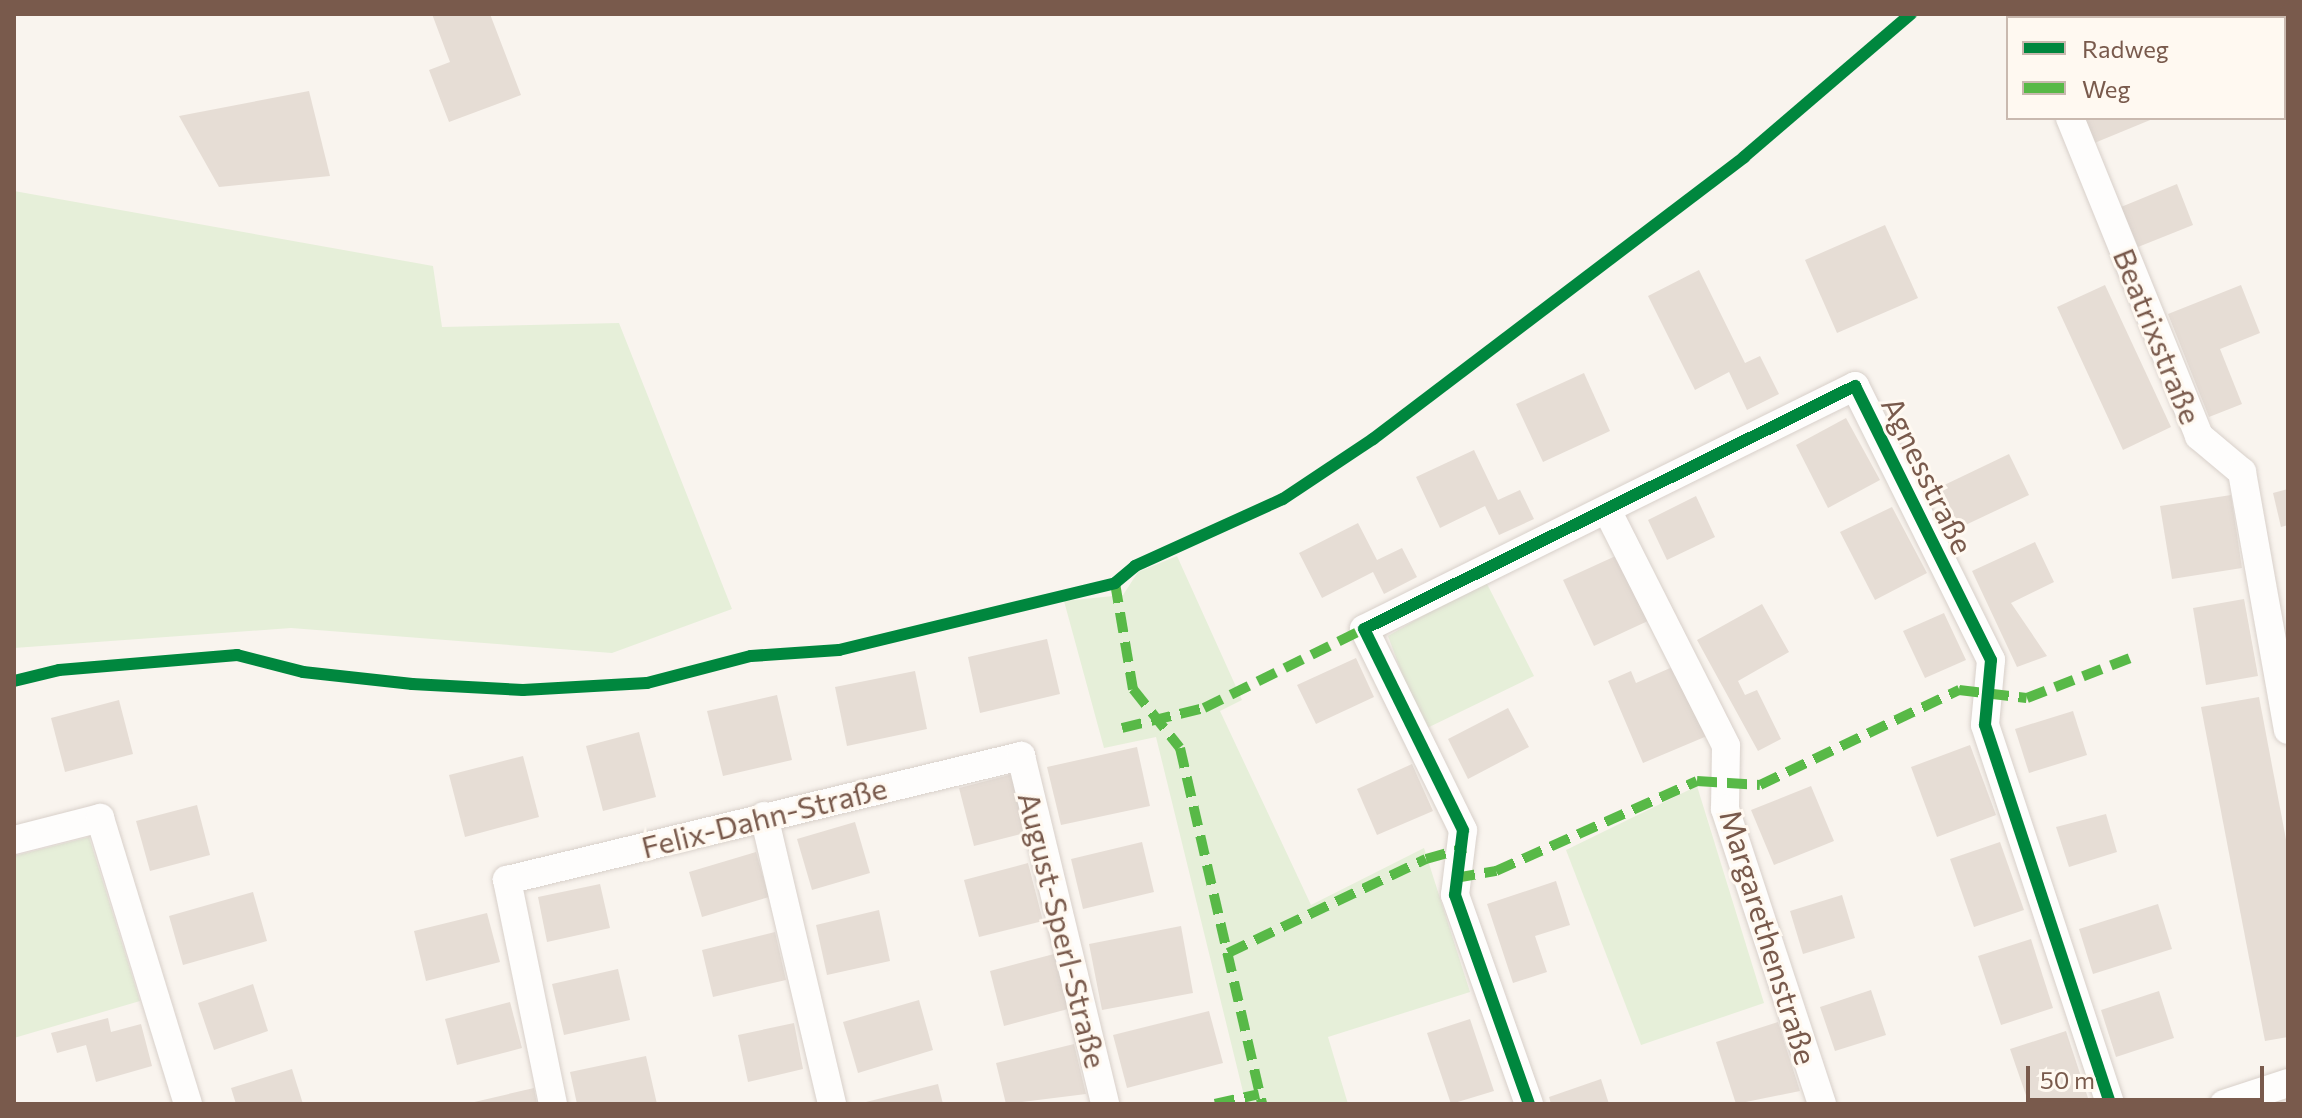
<!DOCTYPE html>
<html>
<head>
<meta charset="utf-8">
<style>
	body { margin:0 }
	#map { position:relative; width:2302px; height:1118px; overflow:hidden; background:#f9f4ee; font-family:Commissioner,sans-serif }
	div>[style] { position:absolute }
	[style*='--x'] { left:calc(var(--x)*1px); top:calc(var(--y)*1px); width:calc(var(--w)*1px); rotate:calc(var(--a)*1deg) }
	.green>* { inset:0; background:#e6efd9 }
	.building>* { inset:0; background:#e6ddd5 }
	.roads { filter:drop-shadow(0 0 2px #d8d0ca) drop-shadow(0 0 2px #d8d0ca) }
	.minor>* { height:28px; margin:-14px; padding:0 14px; transform-origin:14px; border-radius:14px; background:#fefdfc }
	.quiet>* { height:10px; margin-top:-5px; transform-origin:0; background:repeating-linear-gradient(90deg,#58b947 0 20px,transparent 0 30px) }
	.cycleway>* { height:12px; margin:-6px; padding:0 6px; transform-origin:6px; border-radius:6px; background:#00873e }
	span { translate:-50% -50%; white-space:nowrap; text-align:center; line-height:1.15; -webkit-text-stroke:6px #fff9f1; paint-order:stroke }
	.street-label { font-size:30px; color:#795a4c }
	.frame { position:absolute; inset:0; border:16px solid #795a4c; pointer-events:none }
	.legend { position:absolute; left:2006px; top:16px; width:280px; height:104px; box-sizing:border-box; background:#fff9f1; border:2px solid #c9b9af; margin:0; padding:10px 14px; list-style:none; font-size:24px; color:#795a4c }
	.legend li { display:flex; align-items:center; gap:16px; height:40px }
	.legend b { width:40px; border:2px solid #c9b9af }
	.scale { position:absolute; left:2026px; top:1066px; width:238px; height:36px; box-sizing:border-box; border:4px solid #795a4c; border-top:0; padding-left:10px; font-size:24px; line-height:28px; white-space:nowrap; color:#795a4c; -webkit-text-stroke:6px #fff9f1; paint-order:stroke }
</style>
</head>
<body>
<div id="map">
	<div class="green">
		<i style="clip-path:polygon(14px 191px,433px 266px,442px 327px,619px 323px,732px 609px,612px 653px,291px 628px,14px 648px)"></i>
		<i style="clip-path:polygon(1177px 556px,1242px 700px,1220px 711px,1311px 905px,1424px 848px,1470px 992px,1328px 1037px,1348px 1104px,1246px 1104px,1156px 737px,1104px 748px,1064px 601px,1123px 595px,1138px 572px)"></i>
		<i style="clip-path:polygon(1485px 580px,1534px 676px,1423px 730px,1388px 636px)"></i>
		<i style="clip-path:polygon(1697px 786px,1764px 1003px,1641px 1045px,1566px 850px)"></i>
		<i style="clip-path:polygon(89px 837px,140px 1001px,14px 1038px,14px 856px)"></i>
	</div>
	<div class="building">
		<i style="clip-path:polygon(432px 14px,490px 14px,521px 95px,449px 122px,429px 70px,450px 62px)"></i>
		<i style="clip-path:polygon(2284px 27px,2288px 36px,2284px 88px)"></i>
		<i style="clip-path:polygon(309px 91px,330px 176px,219px 187px,179px 116px)"></i>
		<i style="clip-path:polygon(2082px 118px,2155px 118px,2092px 144px)"></i>
		<i style="clip-path:polygon(2177px 184px,2193px 225px,2138px 247px,2121px 207px)"></i>
		<i style="clip-path:polygon(1885px 225px,1918px 298px,1837px 333px,1805px 260px)"></i>
		<i style="clip-path:polygon(1699px 270px,1745px 363px,1760px 356px,1779px 394px,1747px 410px,1729px 372px,1695px 390px,1648px 296px)"></i>
		<i style="clip-path:polygon(2105px 285px,2171px 427px,2123px 450px,2057px 307px)"></i>
		<i style="clip-path:polygon(2241px 285px,2260px 333px,2220px 349px,2242px 404px,2209px 417px,2168px 314px)"></i>
		<i style="clip-path:polygon(1584px 373px,1610px 431px,1543px 462px,1516px 404px)"></i>
		<i style="clip-path:polygon(1846px 418px,1880px 480px,1828px 508px,1796px 445px)"></i>
		<i style="clip-path:polygon(1474px 450px,1498px 500px,1520px 490px,1534px 519px,1499px 535px,1485px 506px,1440px 528px,1416px 477px)"></i>
		<i style="clip-path:polygon(2009px 454px,2029px 495px,1957px 529px,1938px 488px)"></i>
		<i style="clip-path:polygon(2288px 489px,2288px 525px,2281px 527px,2273px 493px)"></i>
		<i style="clip-path:polygon(2231px 495px,2242px 568px,2172px 579px,2160px 506px)"></i>
		<i style="clip-path:polygon(1696px 496px,1715px 537px,1667px 560px,1648px 520px)"></i>
		<i style="clip-path:polygon(1892px 507px,1927px 573px,1875px 600px,1840px 532px)"></i>
		<i style="clip-path:polygon(1358px 523px,1377px 560px,1402px 548px,1417px 577px,1384px 594px,1373px 572px,1322px 598px,1299px 553px)"></i>
		<i style="clip-path:polygon(2035px 542px,2054px 582px,2011px 603px,2047px 656px,2017px 667px,1972px 571px)"></i>
		<i style="clip-path:polygon(1620px 554px,1650px 620px,1594px 646px,1563px 580px)"></i>
		<i style="clip-path:polygon(2244px 599px,2258px 676px,2206px 685px,2193px 608px)"></i>
		<i style="clip-path:polygon(1762px 604px,1789px 652px,1738px 681px,1745px 695px,1757px 690px,1781px 739px,1758px 751px,1697px 640px)"></i>
		<i style="clip-path:polygon(1944px 613px,1966px 660px,1925px 678px,1903px 631px)"></i>
		<i style="clip-path:polygon(1047px 639px,1060px 694px,980px 713px,968px 657px)"></i>
		<i style="clip-path:polygon(1356px 658px,1374px 697px,1316px 724px,1297px 685px)"></i>
		<i style="clip-path:polygon(1677px 665px,1707px 736px,1643px 763px,1608px 681px,1631px 671px,1636px 683px)"></i>
		<i style="clip-path:polygon(915px 671px,927px 729px,847px 746px,835px 687px)"></i>
		<i style="clip-path:polygon(777px 695px,792px 760px,723px 776px,707px 711px)"></i>
		<i style="clip-path:polygon(2259px 697px,2288px 850px,2288px 1037px,2265px 1041px,2201px 707px)"></i>
		<i style="clip-path:polygon(119px 700px,133px 754px,65px 772px,51px 718px)"></i>
		<i style="clip-path:polygon(1508px 708px,1529px 747px,1468px 779px,1448px 739px)"></i>
		<i style="clip-path:polygon(2073px 711px,2087px 755px,2029px 773px,2015px 729px)"></i>
		<i style="clip-path:polygon(639px 732px,656px 797px,603px 811px,586px 746px)"></i>
		<i style="clip-path:polygon(1970px 745px,1996px 815px,1937px 837px,1911px 767px)"></i>
		<i style="clip-path:polygon(1137px 747px,1150px 806px,1061px 825px,1047px 767px)"></i>
		<i style="clip-path:polygon(523px 756px,539px 817px,465px 837px,449px 775px)"></i>
		<i style="clip-path:polygon(1412px 764px,1433px 811px,1377px 835px,1357px 789px)"></i>
		<i style="clip-path:polygon(1013px 774px,1029px 832px,974px 846px,959px 788px)"></i>
		<i style="clip-path:polygon(1811px 786px,1834px 841px,1774px 865px,1751px 810px)"></i>
		<i style="clip-path:polygon(197px 805px,210px 855px,150px 871px,136px 821px)"></i>
		<i style="clip-path:polygon(2106px 814px,2117px 852px,2069px 867px,2056px 827px)"></i>
		<i style="clip-path:polygon(855px 822px,870px 873px,812px 890px,797px 839px)"></i>
		<i style="clip-path:polygon(1142px 842px,1154px 892px,1083px 909px,1071px 859px)"></i>
		<i style="clip-path:polygon(2000px 842px,2024px 910px,1974px 927px,1950px 859px)"></i>
		<i style="clip-path:polygon(756px 852px,769px 897px,702px 917px,689px 872px)"></i>
		<i style="clip-path:polygon(1028px 863px,1043px 921px,979px 937px,964px 880px)"></i>
		<i style="clip-path:polygon(1556px 881px,1570px 925px,1535px 936px,1547px 972px,1513px 983px,1487px 904px)"></i>
		<i style="clip-path:polygon(600px 884px,610px 928px,547px 942px,538px 897px)"></i>
		<i style="clip-path:polygon(253px 892px,267px 941px,183px 965px,169px 916px)"></i>
		<i style="clip-path:polygon(1842px 895px,1855px 938px,1803px 954px,1790px 911px)"></i>
		<i style="clip-path:polygon(2158px 904px,2172px 949px,2093px 974px,2079px 929px)"></i>
		<i style="clip-path:polygon(879px 910px,890px 961px,827px 975px,816px 925px)"></i>
		<i style="clip-path:polygon(487px 913px,500px 962px,426px 981px,414px 931px)"></i>
		<i style="clip-path:polygon(1181px 926px,1193px 993px,1102px 1010px,1089px 944px)"></i>
		<i style="clip-path:polygon(775px 932px,786px 980px,713px 997px,702px 950px)"></i>
		<i style="clip-path:polygon(2031px 939px,2053px 1008px,2001px 1025px,1978px 956px)"></i>
		<i style="clip-path:polygon(1054px 954px,1068px 1009px,1004px 1026px,990px 971px)"></i>
		<i style="clip-path:polygon(618px 969px,630px 1020px,564px 1035px,552px 984px)"></i>
		<i style="clip-path:polygon(253px 984px,268px 1031px,214px 1050px,198px 1003px)"></i>
		<i style="clip-path:polygon(1871px 990px,1886px 1035px,1835px 1051px,1820px 1007px)"></i>
		<i style="clip-path:polygon(2159px 991px,2174px 1038px,2116px 1057px,2101px 1010px)"></i>
		<i style="clip-path:polygon(919px 1000px,933px 1050px,858px 1073px,843px 1022px)"></i>
		<i style="clip-path:polygon(510px 1002px,522px 1048px,457px 1065px,445px 1019px)"></i>
		<i style="clip-path:polygon(1209px 1011px,1223px 1063px,1127px 1088px,1113px 1035px)"></i>
		<i style="clip-path:polygon(108px 1018px,111px 1032px,141px 1024px,152px 1066px,96px 1082px,86px 1045px,57px 1053px,51px 1033px)"></i>
		<i style="clip-path:polygon(1470px 1019px,1494px 1091px,1451px 1104px,1427px 1033px)"></i>
		<i style="clip-path:polygon(1778px 1022px,1800px 1091px,1736px 1104px,1716px 1042px)"></i>
		<i style="clip-path:polygon(794px 1023px,803px 1069px,748px 1082px,738px 1035px)"></i>
		<i style="clip-path:polygon(2066px 1031px,2090px 1104px,2029px 1104px,2010px 1049px)"></i>
		<i style="clip-path:polygon(1074px 1044px,1086px 1094px,1006px 1104px,996px 1063px)"></i>
		<i style="clip-path:polygon(646px 1056px,657px 1104px,577px 1104px,570px 1072px)"></i>
		<i style="clip-path:polygon(292px 1069px,303px 1104px,236px 1104px,231px 1088px)"></i>
		<i style="clip-path:polygon(1601px 1079px,1609px 1104px,1551px 1104px,1549px 1097px)"></i>
		<i style="clip-path:polygon(938px 1084px,943px 1104px,862px 1104px,862px 1103px)"></i>
		<i style="clip-path:polygon(534px 1088px,537px 1104px,470px 1104px,470px 1103px)"></i>
	</div>
	<div class="roads">
		<div class="minor">
			<i style="--x:2205;--y:18;--w:10;--a:-24"></i>
			<i style="--x:2070;--y:118;--w:343;--a:67.9"></i>
			<i style="--x:2199;--y:436;--w:56;--a:39.9"></i>
			<i style="--x:2242;--y:472;--w:262;--a:79.9"></i>
			<i style="--x:1607;--y:510;--w:264;--a:63.2"></i>
			<i style="--x:1726;--y:746;--w:63;--a:90.9"></i>
			<i style="--x:1725;--y:809;--w:311;--a:71.8"></i>
			<i style="--x:764;--y:816;--w:296;--a:76.7"></i>
			<i style="--x:14;--y:840;--w:89;--a:-14.3"></i>
			<i style="--x:100;--y:818;--w:299;--a:72.9"></i>
			<i style="--x:553;--y:1104;--w:229;--a:-101.6"></i>
			<i style="--x:507;--y:880;--w:529;--a:-13.56"></i>
			<i style="--x:1021;--y:756;--w:358;--a:76.4"></i>
			<i style="--x:1529;--y:1104;--w:222;--a:-109.5"></i>
			<i style="--x:1455;--y:895;--w:65;--a:-83"></i>
			<i style="--x:1463;--y:830;--w:224;--a:-116.2"></i>
			<i style="--x:1364;--y:629;--w:548;--a:-26.33"></i>
			<i style="--x:1855;--y:386;--w:306;--a:63.6"></i>
			<i style="--x:1991;--y:660;--w:65;--a:95.3"></i>
			<i style="--x:1985;--y:725;--w:399;--a:71.7"></i>
			<i style="--x:2224;--y:1104;--w:67;--a:-18.2"></i>
		</div>
	</div>
	<div class="quiet">
		<i style="--x:1115;--y:583;--w:108;--a:80.4"></i>
		<i style="--x:1133;--y:689;--w:75;--a:51.5"></i>
		<i style="--x:1180;--y:748;--w:365;--a:77"></i>
		<i style="--x:1122;--y:728;--w:84;--a:-13.7"></i>
		<i style="--x:1204;--y:708;--w:178;--a:-26.3"></i>
		<i style="--x:1455;--y:878;--w:42;--a:-9.7"></i>
		<i style="--x:1496;--y:871;--w:220;--a:-24.1"></i>
		<i style="--x:1697;--y:781;--w:63;--a:3.6"></i>
		<i style="--x:1760;--y:785;--w:221;--a:-25.5"></i>
		<i style="--x:1959;--y:690;--w:68;--a:6.7"></i>
		<i style="--x:2027;--y:698;--w:119;--a:-21.2"></i>
		<i style="--x:1228;--y:953;--w:219;--a:-25.4"></i>
		<i style="--x:1426;--y:859;--w:41;--a:-15.8"></i>
		<i style="--x:1215;--y:1104;--w:45;--a:-12.8"></i>
	</div>
	<div class="cycleway">
		<i style="--x:14;--y:681;--w:46;--a:-13.7"></i>
		<i style="--x:59;--y:670;--w:179;--a:-4.8"></i>
		<i style="--x:237;--y:655;--w:68;--a:14.4"></i>
		<i style="--x:303;--y:672;--w:110;--a:6.3"></i>
		<i style="--x:412;--y:684;--w:111;--a:3.1"></i>
		<i style="--x:523;--y:690;--w:124;--a:-3.2"></i>
		<i style="--x:647;--y:683;--w:107;--a:-14.6"></i>
		<i style="--x:751;--y:656;--w:88;--a:-3.9"></i>
		<i style="--x:839;--y:650;--w:284;--a:-13.6"></i>
		<i style="--x:1115;--y:583;--w:26;--a:-40"></i>
		<i style="--x:1135;--y:566;--w:162;--a:-24.4"></i>
		<i style="--x:1283;--y:499;--w:108;--a:-33.7"></i>
		<i style="--x:1373;--y:439;--w:466;--a:-37.2"></i>
		<i style="--x:1744;--y:157;--w:220;--a:-40.6"></i>
		<i style="--x:1529;--y:1104;--w:222;--a:-109.5"></i>
		<i style="--x:1455;--y:895;--w:65;--a:-83"></i>
		<i style="--x:1463;--y:830;--w:224;--a:-116.2"></i>
		<i style="--x:1364;--y:629;--w:548;--a:-26.33"></i>
		<i style="--x:1855;--y:386;--w:306;--a:63.6"></i>
		<i style="--x:1991;--y:660;--w:65;--a:95.3"></i>
		<i style="--x:1985;--y:725;--w:399;--a:71.7"></i>
	</div>
	<div class="street-label">
		<span style="left:2158px;top:336px;rotate:68deg">Beatrixstraße</span>
		<span style="left:1928px;top:475px;rotate:64deg">Agnesstraße</span>
		<span style="left:764px;top:817px;rotate:-14deg">Felix-Dahn-Straße</span>
		<span style="left:1063px;top:930px;rotate:76deg">August-Sperl-Straße</span>
		<span style="left:1769px;top:937px;rotate:73deg">Margarethenstraße</span>
	</div>
	<div class="frame"></div>
	<ul class="legend">
	<li><b style="height:10px;background:#00873e"></b>Radweg</li>
	<li><b style="height:10px;background:#58b947"></b>Weg</li>
	</ul>
	<div class="scale">50 m</div>
</div>
</body>
</html>
